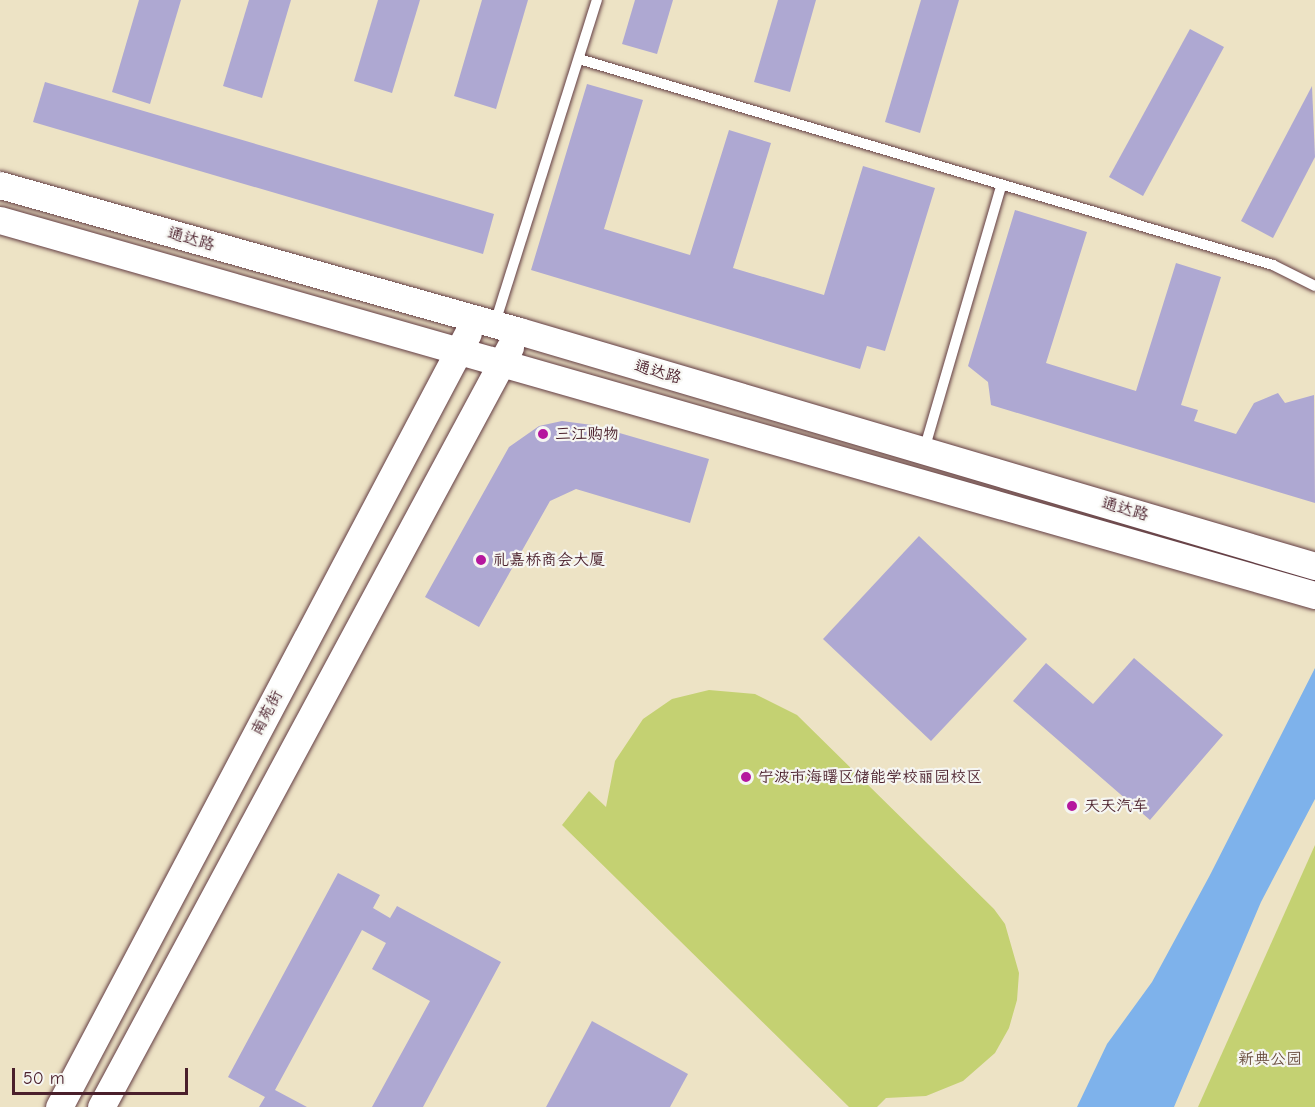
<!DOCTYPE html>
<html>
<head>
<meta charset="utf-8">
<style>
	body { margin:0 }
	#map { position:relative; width:1315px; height:1107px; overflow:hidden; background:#ede3c5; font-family:"Comic Neue","LXGW WenKai TC",sans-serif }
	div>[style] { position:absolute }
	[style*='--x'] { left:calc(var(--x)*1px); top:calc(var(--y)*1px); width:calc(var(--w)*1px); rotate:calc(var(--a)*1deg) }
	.green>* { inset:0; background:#c4d172 }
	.water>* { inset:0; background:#7eb2eb }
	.building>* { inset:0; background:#aea8d2 }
	.roads { filter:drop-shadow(0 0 2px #623c42) drop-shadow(0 0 2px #623c42) }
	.service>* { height:10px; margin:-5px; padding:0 5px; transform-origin:5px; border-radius:5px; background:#fff }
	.tertiary>* { height:27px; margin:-13.5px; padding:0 13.5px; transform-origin:13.5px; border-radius:13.5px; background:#fff }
	.dots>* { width:16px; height:16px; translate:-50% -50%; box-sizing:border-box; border:3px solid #f6f6f2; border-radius:50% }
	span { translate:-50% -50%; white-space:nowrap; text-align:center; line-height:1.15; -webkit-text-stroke:4.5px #f6f6f2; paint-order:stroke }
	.street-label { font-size:16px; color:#4a1f2b }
	.poi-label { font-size:16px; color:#4a1f2b }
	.left { translate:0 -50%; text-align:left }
	.park-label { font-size:16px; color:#684c3d }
	.scale { position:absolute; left:12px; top:1068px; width:176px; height:27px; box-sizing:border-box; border:3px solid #4a1f2b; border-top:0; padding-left:8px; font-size:18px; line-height:21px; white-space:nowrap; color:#4a1f2b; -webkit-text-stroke:4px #f6f6f2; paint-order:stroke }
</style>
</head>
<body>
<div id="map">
	<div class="green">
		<i style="clip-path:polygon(709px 690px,755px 694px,797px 715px,994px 909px,1005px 924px,1019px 973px,1017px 1000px,1009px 1028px,995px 1053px,963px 1081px,926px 1096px,886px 1098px,877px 1107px,849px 1107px,562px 825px,589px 791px,606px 807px,615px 761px,643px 719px,672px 699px)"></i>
		<i style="clip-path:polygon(1315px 845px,1315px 1107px,1198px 1107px)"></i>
	</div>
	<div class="water">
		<i style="clip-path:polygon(1315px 668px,1315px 799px,1261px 902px,1174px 1107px,1077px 1107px,1107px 1044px,1152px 982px,1210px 875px)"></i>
	</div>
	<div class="building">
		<i style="clip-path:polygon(139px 0,181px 0,150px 104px,112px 92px)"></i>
		<i style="clip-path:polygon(249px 0,291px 0,262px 98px,223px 86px)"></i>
		<i style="clip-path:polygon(378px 0,420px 0,392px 93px,354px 81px)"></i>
		<i style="clip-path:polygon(482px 0,528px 0,496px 109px,454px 96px)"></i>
		<i style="clip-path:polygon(635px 0,673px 0,657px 54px,622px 44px)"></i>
		<i style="clip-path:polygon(778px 0,816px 0,790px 92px,754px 82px)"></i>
		<i style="clip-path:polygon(921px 0,959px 0,920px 133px,885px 122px)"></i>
		<i style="clip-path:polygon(1190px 29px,1224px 47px,1143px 196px,1109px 177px)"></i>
		<i style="clip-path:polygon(45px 82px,494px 214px,483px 254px,33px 122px)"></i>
		<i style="clip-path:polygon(587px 84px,643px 100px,604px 229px,690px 255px,729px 130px,771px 143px,733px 268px,824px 295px,863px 166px,935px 188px,885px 351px,867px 346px,860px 369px,531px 270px)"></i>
		<i style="clip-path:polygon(1312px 86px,1315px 157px,1273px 238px,1241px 221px)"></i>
		<i style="clip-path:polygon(1015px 210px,1087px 232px,1046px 363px,1136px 391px,1176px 263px,1221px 277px,1181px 405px,1198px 410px,1194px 421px,1236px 434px,1254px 403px,1278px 393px,1285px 403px,1314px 395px,1315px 503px,991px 405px,988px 382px,968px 366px)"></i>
		<i style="clip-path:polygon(562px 421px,592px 425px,709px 459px,690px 523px,576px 489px,550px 501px,479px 627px,425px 597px,509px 447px,539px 426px)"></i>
		<i style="clip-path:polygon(919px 536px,1027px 639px,931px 741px,823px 639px)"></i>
		<i style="clip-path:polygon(1134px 658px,1223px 735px,1150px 820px,1013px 701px,1046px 663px,1093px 704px)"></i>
		<i style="clip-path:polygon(338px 873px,380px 895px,373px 908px,390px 918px,397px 906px,501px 962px,423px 1107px,372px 1107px,430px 1001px,372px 969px,386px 943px,362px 930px,275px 1090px,307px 1107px,259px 1107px,265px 1097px,228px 1077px)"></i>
		<i style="clip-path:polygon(592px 1021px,688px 1074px,670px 1107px,546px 1107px)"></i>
	</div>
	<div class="roads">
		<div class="service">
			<i style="--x:579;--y:59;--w:724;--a:16.53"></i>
			<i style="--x:1273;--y:265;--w:47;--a:26.6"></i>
			<i style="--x:495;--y:323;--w:339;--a:-72.5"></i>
			<i style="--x:924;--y:450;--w:274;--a:-73.7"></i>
		</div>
		<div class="tertiary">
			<i style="--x:0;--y:185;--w:539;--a:15.71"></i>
			<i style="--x:519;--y:331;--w:830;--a:16.45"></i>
			<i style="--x:0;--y:220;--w:1367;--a:15.92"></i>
			<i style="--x:59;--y:1107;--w:875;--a:-62.15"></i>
			<i style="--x:101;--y:1107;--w:863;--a:-61.71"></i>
		</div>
	</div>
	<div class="dots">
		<i style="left:543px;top:434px;background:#b5179e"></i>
		<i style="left:481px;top:560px;background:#b5179e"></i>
		<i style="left:746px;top:777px;background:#b5179e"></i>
		<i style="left:1072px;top:806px;background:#b5179e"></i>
	</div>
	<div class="street-label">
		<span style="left:191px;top:239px;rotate:16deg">通达路</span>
		<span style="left:658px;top:372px;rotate:16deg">通达路</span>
		<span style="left:1125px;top:509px;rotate:16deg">通达路</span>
		<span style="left:267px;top:713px;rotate:-62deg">南苑街</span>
	</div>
	<div class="poi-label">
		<span class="left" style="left:555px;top:434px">三江购物</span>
		<span class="left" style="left:493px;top:560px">礼嘉桥商会大厦</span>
		<span class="left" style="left:758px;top:777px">宁波市海曙区储能学校丽园校区</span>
		<span class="left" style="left:1084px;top:806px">天天汽车</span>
	</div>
	<div class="park-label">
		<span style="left:1270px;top:1059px">新典公园</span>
	</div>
	<div class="scale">50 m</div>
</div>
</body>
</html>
